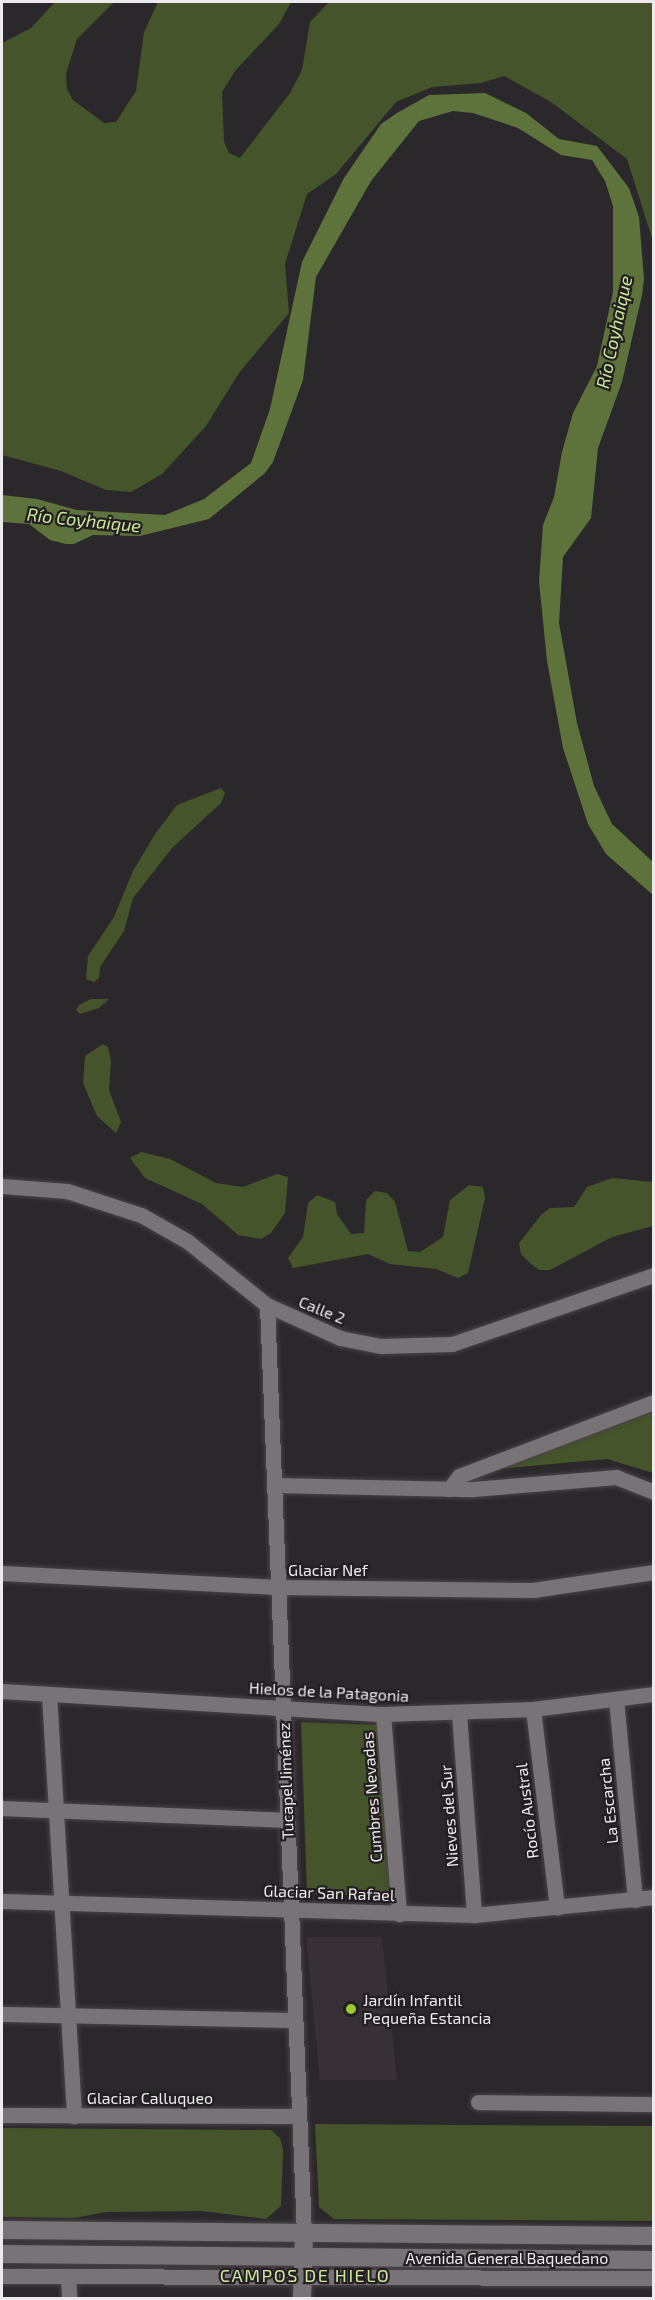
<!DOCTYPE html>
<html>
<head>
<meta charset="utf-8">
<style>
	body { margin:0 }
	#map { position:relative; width:655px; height:2300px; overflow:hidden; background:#2b282b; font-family:"Exo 2",sans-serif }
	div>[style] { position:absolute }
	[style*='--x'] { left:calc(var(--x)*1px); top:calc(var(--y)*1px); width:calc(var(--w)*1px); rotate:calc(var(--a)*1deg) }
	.built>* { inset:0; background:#383037 }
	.green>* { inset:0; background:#45542a }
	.water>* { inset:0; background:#5e723b }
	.roads { filter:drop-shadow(0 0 2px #484447) drop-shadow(0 0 2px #484447) }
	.minor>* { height:15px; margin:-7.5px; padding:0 7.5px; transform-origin:7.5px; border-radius:7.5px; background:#777376 }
	.tertiary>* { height:18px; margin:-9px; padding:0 9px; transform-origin:9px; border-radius:9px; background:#777376 }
	.secondary>* { height:18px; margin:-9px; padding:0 9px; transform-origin:9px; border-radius:9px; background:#777376 }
	.dots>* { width:16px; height:16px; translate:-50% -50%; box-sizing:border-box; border:3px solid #221e21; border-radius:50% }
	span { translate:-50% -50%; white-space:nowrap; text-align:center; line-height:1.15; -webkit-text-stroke:4.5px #221e21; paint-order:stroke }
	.street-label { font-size:16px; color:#eceaec }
	.poi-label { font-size:16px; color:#eceaec }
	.left { translate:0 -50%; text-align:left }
	.water-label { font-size:18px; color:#cae996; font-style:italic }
	.neighbourhood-label { font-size:18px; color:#cce79e; letter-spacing:1.5px }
	.frame { position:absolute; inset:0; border:3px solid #eceaec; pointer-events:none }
</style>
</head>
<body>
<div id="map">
	<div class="built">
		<i style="clip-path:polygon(306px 1937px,382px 1937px,397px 2080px,320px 2080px)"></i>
	</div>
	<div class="green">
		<i style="clip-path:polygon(55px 2px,114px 2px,77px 39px,66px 74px,67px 89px,73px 100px,104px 123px,116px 122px,136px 91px,144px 32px,158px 2px,291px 2px,279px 24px,235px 71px,222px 92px,224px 142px,229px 153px,240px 158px,290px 93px,302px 70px,310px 22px,329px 2px,653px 2px,653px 241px,627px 159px,551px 102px,504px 76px,481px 83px,432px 87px,396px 102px,336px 174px,307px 194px,285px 264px,289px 313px,239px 373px,206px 426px,162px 474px,131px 492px,106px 490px,61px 471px,2px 455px,2px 43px,31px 28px)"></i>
		<i style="clip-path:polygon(221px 788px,225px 793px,221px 803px,172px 848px,133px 898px,124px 931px,100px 967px,99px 978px,94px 982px,86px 979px,88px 956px,114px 917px,133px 871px,155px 834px,177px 805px)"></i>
		<i style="clip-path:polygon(91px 999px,109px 999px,99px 1008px,80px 1014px,76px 1010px,79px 1005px)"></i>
		<i style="clip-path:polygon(103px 1044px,108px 1047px,111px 1060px,109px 1090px,121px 1122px,116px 1133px,97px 1116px,83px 1083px,85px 1056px)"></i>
		<i style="clip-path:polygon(141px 1152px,170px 1159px,216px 1183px,243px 1187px,277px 1174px,288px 1177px,285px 1213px,271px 1233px,261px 1239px,238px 1235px,202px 1204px,145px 1178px,130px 1158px)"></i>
		<i style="clip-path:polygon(612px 1178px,653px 1182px,653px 1226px,612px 1237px,550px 1270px,539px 1270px,530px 1263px,521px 1254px,519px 1243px,541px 1215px,550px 1208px,574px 1207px,587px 1187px)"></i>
		<i style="clip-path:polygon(469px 1185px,483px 1187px,485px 1198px,468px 1273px,458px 1278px,436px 1269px,390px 1264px,368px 1254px,293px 1268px,288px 1258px,303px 1237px,308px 1203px,317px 1195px,335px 1202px,337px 1214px,351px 1234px,364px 1233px,366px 1200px,375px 1191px,387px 1193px,395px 1202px,408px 1251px,420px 1252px,443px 1237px,450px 1200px)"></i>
		<i style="clip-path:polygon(653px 1403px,653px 1473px,607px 1459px,487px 1470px)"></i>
		<i style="clip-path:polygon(301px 1722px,378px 1725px,390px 1896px,307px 1894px)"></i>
		<i style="clip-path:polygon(315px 2124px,653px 2126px,653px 2221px,334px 2219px,319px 2207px)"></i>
		<i style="clip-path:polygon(2px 2128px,271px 2130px,280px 2138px,283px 2150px,281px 2206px,266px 2219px,202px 2211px,106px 2212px,74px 2218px,2px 2217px)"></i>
	</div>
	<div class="water">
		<i style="clip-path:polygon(485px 93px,526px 113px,559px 139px,597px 146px,629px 188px,639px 217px,644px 279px,642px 295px,622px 382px,598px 448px,591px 518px,563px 557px,559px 623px,577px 723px,594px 786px,612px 824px,653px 862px,653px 895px,606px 854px,588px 824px,563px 748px,547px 661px,539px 581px,543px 525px,554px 497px,562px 452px,573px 413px,597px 366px,613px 292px,613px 206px,605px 181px,592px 160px,561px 155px,518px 128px,473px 113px,453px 111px,419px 121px,371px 181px,316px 277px,303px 380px,273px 462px,265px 473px,209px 519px,140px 536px,93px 535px,74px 544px,66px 544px,50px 540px,29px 524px,2px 522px,2px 495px,37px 499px,77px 510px,165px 515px,204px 499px,251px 463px,270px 409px,302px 262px,344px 178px,381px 124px,397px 113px,429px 95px)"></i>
	</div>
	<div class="roads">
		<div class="minor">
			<i style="--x:2;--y:1186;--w:65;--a:4.4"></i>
			<i style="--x:67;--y:1191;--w:78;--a:18"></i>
			<i style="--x:141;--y:1215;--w:53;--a:29.5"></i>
			<i style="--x:187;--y:1241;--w:102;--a:38.7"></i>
			<i style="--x:267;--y:1305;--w:80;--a:24.3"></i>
			<i style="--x:340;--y:1338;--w:42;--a:11"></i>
			<i style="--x:381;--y:1346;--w:71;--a:-1.6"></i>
			<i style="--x:452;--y:1344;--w:213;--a:-18.9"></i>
			<i style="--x:267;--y:1305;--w:930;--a:87.72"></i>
			<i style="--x:274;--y:1485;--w:199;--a:1.2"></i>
			<i style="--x:473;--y:1489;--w:144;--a:-4.8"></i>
			<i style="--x:616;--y:1477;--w:41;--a:21.5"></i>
			<i style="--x:449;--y:1489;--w:16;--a:-52"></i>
			<i style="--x:459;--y:1476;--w:209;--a:-20.8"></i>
			<i style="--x:2;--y:1573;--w:276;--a:2.9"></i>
			<i style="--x:278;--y:1587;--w:255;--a:0.7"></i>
			<i style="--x:533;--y:1590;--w:122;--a:-8.5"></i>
			<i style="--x:2;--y:1691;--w:382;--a:3.5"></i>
			<i style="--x:383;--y:1714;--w:150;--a:-1.9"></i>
			<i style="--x:533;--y:1709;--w:122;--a:-7.1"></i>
			<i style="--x:49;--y:1694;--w:423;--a:86.6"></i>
			<i style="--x:616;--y:1699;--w:202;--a:84.6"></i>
			<i style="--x:533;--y:1709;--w:200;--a:83.1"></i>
			<i style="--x:383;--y:1714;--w:201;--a:85.4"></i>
			<i style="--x:459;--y:1714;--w:202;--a:85.7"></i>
			<i style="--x:2;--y:1808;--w:285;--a:2.4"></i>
			<i style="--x:2;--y:1901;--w:472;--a:1.7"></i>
			<i style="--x:474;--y:1915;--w:181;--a:-5.7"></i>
			<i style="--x:2;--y:2014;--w:293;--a:1.2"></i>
			<i style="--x:478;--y:2102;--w:176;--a:0.7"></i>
			<i style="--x:2;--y:2115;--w:296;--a:0.2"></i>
			<i style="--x:2;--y:2276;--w:652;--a:0.18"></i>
			<i style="--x:68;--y:2276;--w:22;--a:87"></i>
		</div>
		<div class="tertiary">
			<i style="--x:302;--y:2298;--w:64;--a:-88.2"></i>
		</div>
		<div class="secondary">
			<i style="--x:2;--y:2230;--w:652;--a:0.53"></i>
			<i style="--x:2;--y:2254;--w:652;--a:0.53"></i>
		</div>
	</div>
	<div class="dots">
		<i style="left:351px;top:2009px;background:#9dca31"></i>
	</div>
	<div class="street-label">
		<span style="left:322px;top:1310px;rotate:22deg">Calle 2</span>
		<span style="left:328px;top:1570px">Glaciar Nef</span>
		<span style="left:329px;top:1692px;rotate:3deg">Hielos de la Patagonia</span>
		<span style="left:286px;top:1781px;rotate:-92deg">Tucapel Jiménez</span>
		<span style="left:372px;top:1797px;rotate:-94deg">Cumbres Nevadas</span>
		<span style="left:608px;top:1801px;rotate:-96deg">La Escarcha</span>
		<span style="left:527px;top:1811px;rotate:-97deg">Rocío Austral</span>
		<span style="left:449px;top:1816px;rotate:-94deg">Nieves del Sur</span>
		<span style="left:329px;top:1893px;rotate:2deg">Glaciar San Rafael</span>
		<span style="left:150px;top:2098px">Glaciar Calluqueo</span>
		<span style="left:507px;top:2258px">Avenida General Baquedano</span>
	</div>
	<div class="poi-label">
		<span class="left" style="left:363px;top:2009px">Jardín Infantil<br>Pequeña Estancia</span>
	</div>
	<div class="water-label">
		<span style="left:614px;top:332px;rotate:-78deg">Río Coyhaique</span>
		<span style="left:84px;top:520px;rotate:6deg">Río Coyhaique</span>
	</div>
	<div class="neighbourhood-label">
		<span style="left:305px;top:2275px">CAMPOS DE HIELO</span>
	</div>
	<div class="frame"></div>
</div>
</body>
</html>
